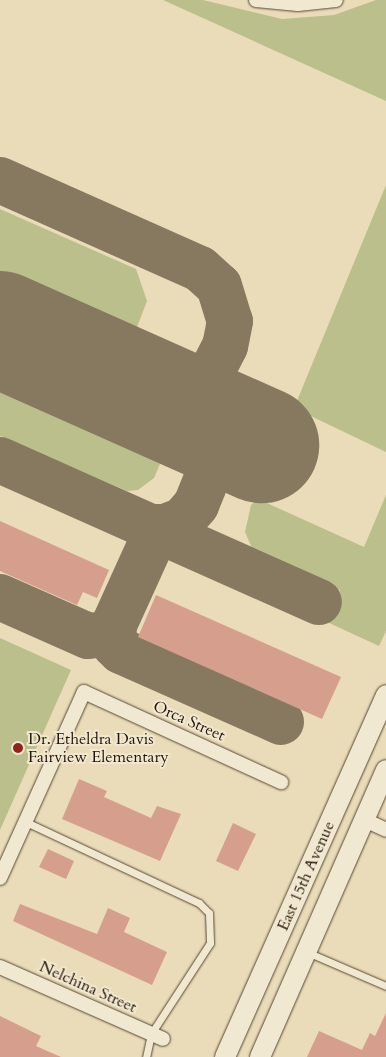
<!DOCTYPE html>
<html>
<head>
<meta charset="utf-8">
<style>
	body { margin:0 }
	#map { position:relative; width:386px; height:1057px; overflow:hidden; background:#eadcb8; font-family:Cardo,serif }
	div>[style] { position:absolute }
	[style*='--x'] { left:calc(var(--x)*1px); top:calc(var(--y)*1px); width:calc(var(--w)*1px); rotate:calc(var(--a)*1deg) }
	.green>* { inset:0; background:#babf8c }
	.taxiway>* { height:46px; margin:-23px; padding:0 23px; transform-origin:23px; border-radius:23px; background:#877860 }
	.runway>* { height:116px; margin:-58px; padding:0 58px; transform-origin:58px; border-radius:58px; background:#877860 }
	.building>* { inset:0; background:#d69e8c }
	.roads { filter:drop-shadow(0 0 1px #564634) drop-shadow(0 0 1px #564634) }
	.service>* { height:7px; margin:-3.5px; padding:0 3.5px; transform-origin:3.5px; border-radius:3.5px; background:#f1e8d1 }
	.minor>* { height:14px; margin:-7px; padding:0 7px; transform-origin:7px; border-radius:7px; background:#f1e8d1 }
	.secondary>* { height:20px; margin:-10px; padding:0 10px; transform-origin:10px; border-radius:10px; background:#f1e8d1 }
	.dots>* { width:14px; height:14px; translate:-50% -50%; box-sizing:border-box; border:2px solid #f1e8d1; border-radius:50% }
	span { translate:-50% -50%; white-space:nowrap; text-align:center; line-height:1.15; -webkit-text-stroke:4px #f1e8d1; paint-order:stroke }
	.street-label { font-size:16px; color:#241408 }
	.poi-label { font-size:16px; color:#241408 }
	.left { translate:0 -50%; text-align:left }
</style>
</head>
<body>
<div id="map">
	<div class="green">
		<i style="clip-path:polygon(163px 0,203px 0,282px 19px,334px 15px,376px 0,386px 0,386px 101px)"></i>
		<i style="clip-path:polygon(386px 185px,386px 452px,294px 408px)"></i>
		<i style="clip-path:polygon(0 209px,136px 269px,147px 301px,137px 327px,115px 336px,0 289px)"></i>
		<i style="clip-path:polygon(0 374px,158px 445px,165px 452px,154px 478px,138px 490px,127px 491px,0 436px)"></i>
		<i style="clip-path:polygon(386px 495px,386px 631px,379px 646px,327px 622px,340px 590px,264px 556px,251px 546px,245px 532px,251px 505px,258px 499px,364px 547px)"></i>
		<i style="clip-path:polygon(0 638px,71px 670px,0 830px)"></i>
	</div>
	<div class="taxiway">
		<i style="--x:0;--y:180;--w:219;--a:24"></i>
		<i style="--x:200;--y:269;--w:25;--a:42"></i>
		<i style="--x:219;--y:286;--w:37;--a:73"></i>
		<i style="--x:230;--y:321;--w:25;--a:101"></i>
		<i style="--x:225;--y:346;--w:22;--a:117"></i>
		<i style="--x:215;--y:366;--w:28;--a:135"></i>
		<i style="--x:195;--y:386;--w:15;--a:157"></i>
		<i style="--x:181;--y:392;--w:31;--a:174"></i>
		<i style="--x:0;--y:460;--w:349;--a:24"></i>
		<i style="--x:151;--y:527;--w:14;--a:0"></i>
		<i style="--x:165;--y:527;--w:19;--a:-21"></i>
		<i style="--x:183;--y:520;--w:20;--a:-49"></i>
		<i style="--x:196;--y:505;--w:29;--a:-68"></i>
		<i style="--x:207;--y:478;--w:19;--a:-87"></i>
		<i style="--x:208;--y:459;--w:25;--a:-101"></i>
		<i style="--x:203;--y:434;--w:35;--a:-133"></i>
		<i style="--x:0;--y:597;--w:96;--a:23.9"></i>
		<i style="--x:88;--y:636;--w:18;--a:-6"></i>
		<i style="--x:106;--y:634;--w:10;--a:-45"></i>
		<i style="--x:113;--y:627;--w:107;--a:-65.6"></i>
		<i style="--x:113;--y:627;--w:18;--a:84"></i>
		<i style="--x:115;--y:645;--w:8;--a:45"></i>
		<i style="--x:121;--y:651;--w:175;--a:23.9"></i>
	</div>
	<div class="runway">
		<i style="--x:0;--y:329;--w:286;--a:24"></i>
	</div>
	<div class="building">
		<i style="clip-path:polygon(0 521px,109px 570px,97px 598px,83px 592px,77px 605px,0 571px)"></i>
		<i style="clip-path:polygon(156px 595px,341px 677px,322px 719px,138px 637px)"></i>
		<i style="clip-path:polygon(79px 779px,107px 791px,104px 797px,151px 818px,157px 806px,181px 814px,160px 861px,62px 819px)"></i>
		<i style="clip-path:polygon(233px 823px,256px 834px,238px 871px,216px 861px)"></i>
		<i style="clip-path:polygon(48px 849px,74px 861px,66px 879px,39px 867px)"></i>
		<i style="clip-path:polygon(20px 904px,97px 934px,108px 908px,130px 918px,124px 932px,167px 952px,152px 985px,13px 921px)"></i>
		<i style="clip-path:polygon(386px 1013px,386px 1057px,307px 1057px,319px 1031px,362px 1050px,370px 1033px,375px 1036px)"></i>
		<i style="clip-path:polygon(0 1016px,41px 1036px,36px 1046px,61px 1057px,0 1057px)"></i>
	</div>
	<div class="roads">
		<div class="service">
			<i style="--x:26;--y:822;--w:191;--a:25.1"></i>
			<i style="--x:199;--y:903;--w:14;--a:45"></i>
			<i style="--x:209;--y:913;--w:30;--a:88"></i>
			<i style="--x:210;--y:943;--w:108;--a:123"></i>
			<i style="--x:151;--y:1034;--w:24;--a:102"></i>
			<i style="--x:307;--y:952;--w:86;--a:23.3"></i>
		</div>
		<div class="minor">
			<i style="--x:256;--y:0;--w:42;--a:5.4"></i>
			<i style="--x:298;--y:4;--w:38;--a:-6"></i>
			<i style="--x:365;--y:820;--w:23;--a:25"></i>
			<i style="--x:0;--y:878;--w:204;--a:-65.7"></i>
			<i style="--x:84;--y:692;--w:217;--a:24.6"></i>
			<i style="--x:0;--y:967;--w:178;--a:23.8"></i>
		</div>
		<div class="secondary">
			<i style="--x:225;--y:1057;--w:396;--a:-66"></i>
			<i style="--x:260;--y:1057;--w:313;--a:-66.3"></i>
		</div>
	</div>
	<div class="dots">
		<i style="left:18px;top:748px;background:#8f2418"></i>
	</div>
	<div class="street-label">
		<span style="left:189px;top:721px;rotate:24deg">Orca Street</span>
		<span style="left:306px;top:876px;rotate:-66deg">East 15th Avenue</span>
		<span style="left:88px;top:987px;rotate:24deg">Nelchina Street</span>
	</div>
	<div class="poi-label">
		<span class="left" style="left:28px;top:748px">Dr. Etheldra Davis<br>Fairview Elementary</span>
	</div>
</div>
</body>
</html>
